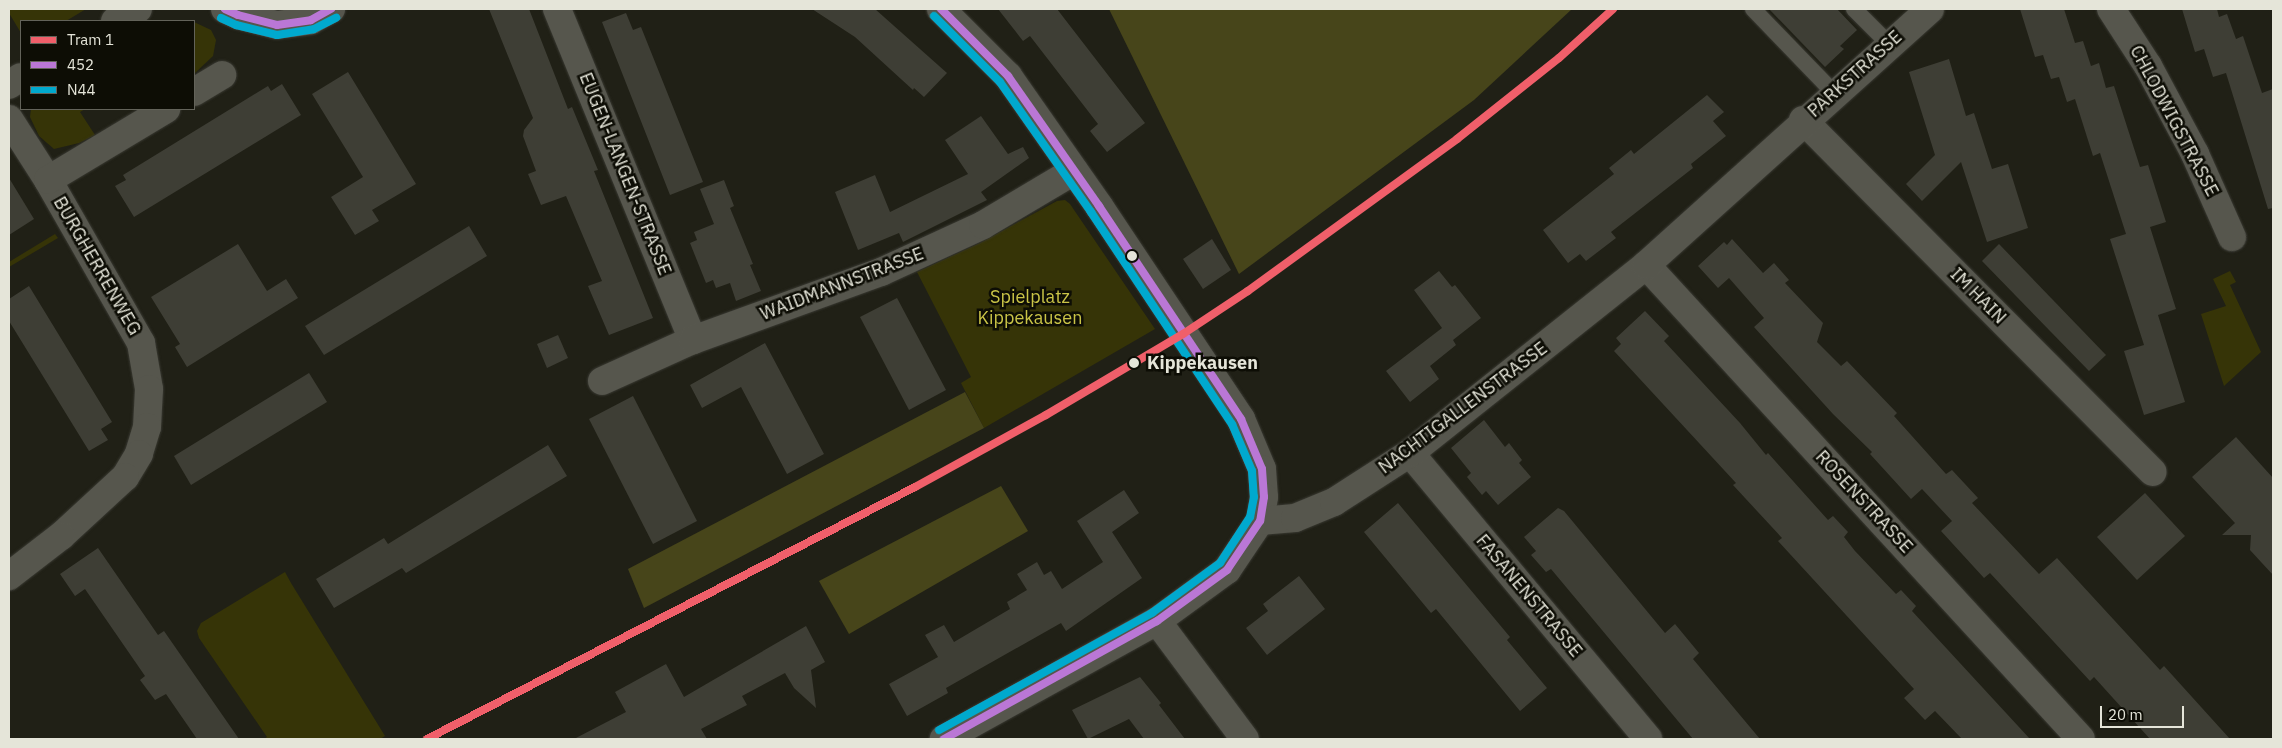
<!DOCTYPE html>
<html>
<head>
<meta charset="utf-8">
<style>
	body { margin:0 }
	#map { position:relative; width:2282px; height:748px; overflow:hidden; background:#202016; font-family:"IBM Plex Sans",sans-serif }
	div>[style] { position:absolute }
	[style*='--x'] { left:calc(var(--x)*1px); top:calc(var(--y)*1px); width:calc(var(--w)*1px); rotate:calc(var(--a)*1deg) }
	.green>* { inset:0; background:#363407 }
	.forest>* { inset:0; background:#47451a }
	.building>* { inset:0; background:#3e3e35 }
	.roads { filter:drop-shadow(0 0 1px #393932) drop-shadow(0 0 1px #393932) }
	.service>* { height:16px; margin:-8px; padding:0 8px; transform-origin:8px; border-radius:8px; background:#56564d }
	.minor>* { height:28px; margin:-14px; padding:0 14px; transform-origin:14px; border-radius:14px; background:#56564d }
	.bus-1>* { height:8px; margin:-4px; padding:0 4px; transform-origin:4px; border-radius:4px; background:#ba77d6 }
	.bus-2>* { height:8px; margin:-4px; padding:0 4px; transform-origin:4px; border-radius:4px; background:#00a9ce }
	.tram-1>* { height:8px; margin:-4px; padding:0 4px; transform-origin:4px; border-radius:4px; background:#f05f6a }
	.dots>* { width:14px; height:14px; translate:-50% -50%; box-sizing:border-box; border:2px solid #0d0d05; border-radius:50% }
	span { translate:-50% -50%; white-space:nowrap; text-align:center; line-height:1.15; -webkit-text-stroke:5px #0d0d05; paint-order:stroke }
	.street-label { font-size:18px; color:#e5e5d9 }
	.park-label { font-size:18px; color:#cac447 }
	.stop-label { font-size:18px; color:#e5e5d9; font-weight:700 }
	.left { translate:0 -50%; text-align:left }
	.frame { position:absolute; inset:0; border:10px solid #e5e5d9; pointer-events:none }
	.legend { position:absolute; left:20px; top:20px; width:175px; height:90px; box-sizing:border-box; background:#0d0d05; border:1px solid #63635a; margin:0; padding:6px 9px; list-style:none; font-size:15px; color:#e5e5d9 }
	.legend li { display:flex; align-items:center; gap:10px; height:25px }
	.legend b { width:25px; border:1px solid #63635a }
	.scale { position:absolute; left:2100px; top:706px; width:84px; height:22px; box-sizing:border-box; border:2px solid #e5e5d9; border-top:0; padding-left:6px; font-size:15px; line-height:18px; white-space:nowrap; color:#e5e5d9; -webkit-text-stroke:4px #0d0d05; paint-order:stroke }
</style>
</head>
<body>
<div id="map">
	<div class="green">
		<i style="clip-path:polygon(9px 9px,86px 9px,66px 21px,21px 21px,21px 33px,9px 13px)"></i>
		<i style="clip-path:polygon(194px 22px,211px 30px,216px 40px,213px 56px,194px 74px)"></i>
		<i style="clip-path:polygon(31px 109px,85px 109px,80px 112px,95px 135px,79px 143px,54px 149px,39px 136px,30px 117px)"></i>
		<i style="clip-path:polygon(1065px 200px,1070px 204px,1155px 329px,984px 428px,961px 383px,971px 377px,917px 272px,980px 243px,1057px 201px)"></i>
		<i style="clip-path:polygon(55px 234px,58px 238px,9px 267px,9px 262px)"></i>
		<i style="clip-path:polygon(2230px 271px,2236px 282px,2230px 285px,2261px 352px,2224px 386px,2201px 314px,2226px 306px,2213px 279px)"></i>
		<i style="clip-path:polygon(285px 572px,291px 583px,385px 736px,380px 739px,264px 739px,267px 737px,199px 638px,197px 631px,201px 623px)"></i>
	</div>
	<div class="forest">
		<i style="clip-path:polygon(1109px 9px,1572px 9px,1474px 100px,1239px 274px)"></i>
		<i style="clip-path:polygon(965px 392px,984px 428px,644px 608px,628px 569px)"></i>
		<i style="clip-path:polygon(1001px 486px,1028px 531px,849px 634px,819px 581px)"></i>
	</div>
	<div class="building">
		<i style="clip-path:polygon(489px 9px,529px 9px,568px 109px,572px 107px,598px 170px,594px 171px,653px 318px,609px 335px,588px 286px,602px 281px,566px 196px,541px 205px,528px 174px,536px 171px,523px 136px,524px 130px,533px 118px)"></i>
		<i style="clip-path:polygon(812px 9px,875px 9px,947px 73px,924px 97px,914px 88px,913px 90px,855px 37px)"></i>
		<i style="clip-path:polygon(998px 9px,1057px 9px,1145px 123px,1107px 152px,1090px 131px,1098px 124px,1030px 36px,1023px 41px)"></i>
		<i style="clip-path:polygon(1769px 9px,1837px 9px,1857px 30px,1840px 46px,1844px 49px,1825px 67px)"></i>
		<i style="clip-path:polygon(2020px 9px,2064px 9px,2075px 43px,2083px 41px,2091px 66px,2099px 63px,2106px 88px,2114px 86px,2140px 167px,2148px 165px,2166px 222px,2150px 227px,2176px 309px,2158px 315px,2185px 402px,2144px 415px,2124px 351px,2144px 345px,2110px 239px,2126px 234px,2100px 153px,2093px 156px,2075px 99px,2067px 102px,2059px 77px,2051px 79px,2043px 55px,2035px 57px)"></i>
		<i style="clip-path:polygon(2182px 9px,2217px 9px,2219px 17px,2227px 14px,2236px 39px,2243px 36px,2262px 93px,2273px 89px,2273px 208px,2268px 209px,2226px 73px,2213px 77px,2204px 49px,2195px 52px)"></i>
		<i style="clip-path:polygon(626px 13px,633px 30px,641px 27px,703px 182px,670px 195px,602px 22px)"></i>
		<i style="clip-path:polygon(1949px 59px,1966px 116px,1974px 113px,1992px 169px,2008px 164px,2028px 228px,1987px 242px,1961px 162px,1922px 201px,1906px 184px,1935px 155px,1909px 72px)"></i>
		<i style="clip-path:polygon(348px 72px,416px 184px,372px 210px,379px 221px,355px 235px,331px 197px,363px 177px,312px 94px)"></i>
		<i style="clip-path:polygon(282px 84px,301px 115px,134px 217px,115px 186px,126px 180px,123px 175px,268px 86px,271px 91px)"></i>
		<i style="clip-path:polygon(1707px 95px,1724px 112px,1713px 121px,1726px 136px,1691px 164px,1693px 168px,1611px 232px,1616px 238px,1586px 261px,1580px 254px,1568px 263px,1543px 230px,1614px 174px,1609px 168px,1631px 150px,1634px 154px)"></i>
		<i style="clip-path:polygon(981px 116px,1008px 154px,1023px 147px,1029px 158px,981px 192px,987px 200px,903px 242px,899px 233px,858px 250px,835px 192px,875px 175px,890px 212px,968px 174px,945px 140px)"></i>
		<i style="clip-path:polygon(9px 178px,34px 219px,9px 235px)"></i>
		<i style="clip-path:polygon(724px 180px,734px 206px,730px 208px,753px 264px,750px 265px,761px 291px,736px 301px,730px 283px,716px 288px,713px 280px,706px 283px,690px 243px,697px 240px,694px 232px,714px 224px,700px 189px)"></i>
		<i style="clip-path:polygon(469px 226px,487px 256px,324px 355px,305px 326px)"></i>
		<i style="clip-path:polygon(1212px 239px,1231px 270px,1203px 289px,1183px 259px)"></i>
		<i style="clip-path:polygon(1732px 239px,1763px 273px,1774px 263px,1789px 280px,1785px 283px,1823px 323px,1817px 342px,1841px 366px,1847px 361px,1897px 413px,1894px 416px,1946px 474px,1952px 470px,1978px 498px,1972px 503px,2039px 574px,2057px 558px,2160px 670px,2164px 666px,2230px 739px,2150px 739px,2094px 677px,2090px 681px,1990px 573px,1984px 578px,1941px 531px,1952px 521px,1922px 489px,1911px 499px,1870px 454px,1872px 452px,1833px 414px,1754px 327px,1764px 318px,1729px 278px,1718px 288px,1698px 266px,1724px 242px,1727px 245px)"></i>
		<i style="clip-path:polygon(238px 244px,267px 291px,286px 279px,298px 298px,187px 367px,175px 347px,180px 344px,151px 297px)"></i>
		<i style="clip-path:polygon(1999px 244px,2106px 355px,2089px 371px,1982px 261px)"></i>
		<i style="clip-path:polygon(1439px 271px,1452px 287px,1455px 285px,1481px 318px,1453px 340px,1456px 345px,1430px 366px,1439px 379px,1410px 402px,1386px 371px,1442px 328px,1414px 290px)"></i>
		<i style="clip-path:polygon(29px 286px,112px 422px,101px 429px,108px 440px,89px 451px,9px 321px,9px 299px)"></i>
		<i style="clip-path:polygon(897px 298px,946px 390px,909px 410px,860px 317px)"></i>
		<i style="clip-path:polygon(1645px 311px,1669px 336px,1664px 341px,1740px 423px,1766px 455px,1768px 453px,1828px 520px,1833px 516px,1848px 532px,1844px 537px,1855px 551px,1896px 594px,1901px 590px,1916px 606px,1912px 611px,2030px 739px,1962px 739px,1935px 711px,1925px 720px,1904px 698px,1914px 689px,1778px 541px,1782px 538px,1733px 485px,1736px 483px,1614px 351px,1621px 344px,1616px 338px)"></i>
		<i style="clip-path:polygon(558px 335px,568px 358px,547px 368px,537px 344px)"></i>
		<i style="clip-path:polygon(765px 343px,824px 454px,787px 474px,741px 387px,702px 408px,690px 385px)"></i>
		<i style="clip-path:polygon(309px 373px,327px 402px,191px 485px,174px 456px)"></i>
		<i style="clip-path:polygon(633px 396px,697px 521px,653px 544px,589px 419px)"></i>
		<i style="clip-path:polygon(1484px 420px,1505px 447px,1509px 443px,1522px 460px,1519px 463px,1531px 477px,1498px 505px,1486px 491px,1482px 495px,1467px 477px,1471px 473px,1451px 448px)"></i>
		<i style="clip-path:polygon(2236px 437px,2273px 478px,2273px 575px,2250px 550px,2251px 535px,2222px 535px,2235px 523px,2192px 477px)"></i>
		<i style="clip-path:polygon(548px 445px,567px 476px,406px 573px,402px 568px,334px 608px,316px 579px,384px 538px,388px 544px)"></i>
		<i style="clip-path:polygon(1124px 490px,1139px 513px,1112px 532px,1142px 578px,1066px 631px,1061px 623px,946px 688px,948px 693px,907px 716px,889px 684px,938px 657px,925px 635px,944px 625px,954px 642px,1010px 609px,1007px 602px,1027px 590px,1017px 574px,1037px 562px,1044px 575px,1051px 571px,1062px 589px,1103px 562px,1077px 521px)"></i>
		<i style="clip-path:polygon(2145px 493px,2185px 536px,2137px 580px,2097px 537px)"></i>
		<i style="clip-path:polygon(1398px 503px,1510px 637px,1507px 640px,1547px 688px,1520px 711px,1436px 609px,1431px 613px,1364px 532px)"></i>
		<i style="clip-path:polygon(1558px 508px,1564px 511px,1665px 633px,1675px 624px,1699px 653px,1693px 659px,1760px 739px,1693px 739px,1551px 569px,1546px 572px,1531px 555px,1536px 551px,1524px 537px)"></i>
		<i style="clip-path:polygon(98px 548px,158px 635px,164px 631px,239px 739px,197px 739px,166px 694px,155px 700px,140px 680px,145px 676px,85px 589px,75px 596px,60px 574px)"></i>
		<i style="clip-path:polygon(1299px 576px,1325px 609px,1267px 655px,1246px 628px,1268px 611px,1263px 604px)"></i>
		<i style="clip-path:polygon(806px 626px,825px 662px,811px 670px,816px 708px,794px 688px,785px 673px,742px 696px,747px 705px,701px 729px,707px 739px,574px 739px,626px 712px,615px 692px,666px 664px,684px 697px)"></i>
		<i style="clip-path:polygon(1140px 677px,1161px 703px,1159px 705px,1185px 739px,1144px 739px,1129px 719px,1088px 739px,1072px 710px)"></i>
	</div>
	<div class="roads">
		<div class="service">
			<i style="--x:1753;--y:9;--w:118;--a:46"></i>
			<i style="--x:1854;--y:9;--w:49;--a:45"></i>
		</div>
		<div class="minor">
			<i style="--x:225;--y:9;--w:14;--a:25"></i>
			<i style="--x:238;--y:15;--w:40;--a:14.4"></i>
			<i style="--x:277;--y:25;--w:34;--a:-8"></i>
			<i style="--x:311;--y:20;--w:23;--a:-29"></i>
			<i style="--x:557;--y:9;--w:358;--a:67.7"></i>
			<i style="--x:941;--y:9;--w:95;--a:45"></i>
			<i style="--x:1008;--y:76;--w:159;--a:55"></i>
			<i style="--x:1099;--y:206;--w:256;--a:56.3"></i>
			<i style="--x:1241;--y:419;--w:54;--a:67.2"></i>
			<i style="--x:1262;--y:469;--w:28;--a:86"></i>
			<i style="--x:1264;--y:497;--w:24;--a:99"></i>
			<i style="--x:1260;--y:521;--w:59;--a:124"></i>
			<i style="--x:1227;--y:570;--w:87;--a:143.9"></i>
			<i style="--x:1157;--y:621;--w:244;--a:151"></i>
			<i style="--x:2111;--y:9;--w:68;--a:57"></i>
			<i style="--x:2148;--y:66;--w:100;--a:61.9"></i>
			<i style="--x:2195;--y:154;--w:91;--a:66"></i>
			<i style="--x:115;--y:21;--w:26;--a:-28"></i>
			<i style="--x:9;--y:85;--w:14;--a:-34"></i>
			<i style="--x:194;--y:92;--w:33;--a:-31"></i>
			<i style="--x:9;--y:119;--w:72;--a:57.4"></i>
			<i style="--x:48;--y:180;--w:188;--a:60.3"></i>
			<i style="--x:141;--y:343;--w:47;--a:80.1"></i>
			<i style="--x:149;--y:389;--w:38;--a:93"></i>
			<i style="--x:147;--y:427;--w:28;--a:107"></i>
			<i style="--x:139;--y:454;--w:27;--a:121"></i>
			<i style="--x:125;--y:477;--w:87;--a:137.3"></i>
			<i style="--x:61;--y:536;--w:66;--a:142.4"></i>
			<i style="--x:1803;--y:120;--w:496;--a:45.2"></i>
			<i style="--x:48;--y:180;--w:138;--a:-31"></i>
			<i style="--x:1646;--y:265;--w:643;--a:47.46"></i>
			<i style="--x:602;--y:381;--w:100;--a:-24.3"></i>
			<i style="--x:693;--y:340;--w:200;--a:-19.9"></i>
			<i style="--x:881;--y:272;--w:112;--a:-24.7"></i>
			<i style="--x:983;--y:225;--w:106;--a:-30.7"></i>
			<i style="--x:1410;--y:453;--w:372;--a:50.2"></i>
			<i style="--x:1260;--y:521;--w:35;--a:-5"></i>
			<i style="--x:1295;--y:518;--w:42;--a:-22.3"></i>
			<i style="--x:1334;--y:502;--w:90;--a:-32.8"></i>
			<i style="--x:1410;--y:453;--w:302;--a:-38.5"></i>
			<i style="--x:1646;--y:265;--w:382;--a:-42"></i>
			<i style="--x:1157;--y:621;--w:147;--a:53.3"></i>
		</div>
	</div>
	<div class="bus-1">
		<i style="--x:225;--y:9;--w:14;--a:25"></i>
		<i style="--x:238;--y:15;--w:40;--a:14.4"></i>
		<i style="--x:277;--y:25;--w:34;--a:-8"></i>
		<i style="--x:311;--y:20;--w:23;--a:-29"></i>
		<i style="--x:941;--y:9;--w:95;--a:45"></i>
		<i style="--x:1008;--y:76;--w:159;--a:55"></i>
		<i style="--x:1099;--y:206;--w:256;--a:56.3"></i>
		<i style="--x:1241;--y:419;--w:54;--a:67.2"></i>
		<i style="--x:1262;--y:469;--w:28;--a:86"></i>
		<i style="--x:1264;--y:497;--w:24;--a:99"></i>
		<i style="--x:1260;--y:521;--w:59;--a:124"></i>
		<i style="--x:1227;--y:570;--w:87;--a:143.9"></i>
		<i style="--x:1157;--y:621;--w:244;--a:151"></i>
	</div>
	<div class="bus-2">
		<i style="--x:934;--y:16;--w:93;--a:45"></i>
		<i style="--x:1000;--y:82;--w:159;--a:55"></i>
		<i style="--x:1091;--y:212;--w:255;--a:56.4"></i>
		<i style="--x:1232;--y:424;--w:51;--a:66.9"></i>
		<i style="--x:1252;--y:471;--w:26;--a:86"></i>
		<i style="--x:1254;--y:497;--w:20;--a:101"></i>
		<i style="--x:1250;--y:517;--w:55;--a:123.1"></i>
		<i style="--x:1220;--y:563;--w:84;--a:143.7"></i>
		<i style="--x:1152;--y:613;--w:243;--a:151.2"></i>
		<i style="--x:221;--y:18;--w:17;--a:25"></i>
		<i style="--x:236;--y:25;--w:42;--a:13.7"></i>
		<i style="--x:277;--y:35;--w:37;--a:-9"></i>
		<i style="--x:314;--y:29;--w:25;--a:-27"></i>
	</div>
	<div class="tram-1">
		<i style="--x:427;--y:739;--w:549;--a:-27.31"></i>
		<i style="--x:915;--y:487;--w:149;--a:-28.8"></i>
		<i style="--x:1046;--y:415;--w:159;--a:-30.6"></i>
		<i style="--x:1183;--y:334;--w:78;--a:-33.5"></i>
		<i style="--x:1248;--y:291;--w:258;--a:-36"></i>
		<i style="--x:1457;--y:139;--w:130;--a:-38.5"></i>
		<i style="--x:1559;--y:58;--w:73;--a:-42.2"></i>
	</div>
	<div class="dots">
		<i style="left:1132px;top:256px;background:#e5e5d9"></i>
		<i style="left:1134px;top:363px;background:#e5e5d9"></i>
	</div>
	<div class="street-label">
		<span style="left:1855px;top:74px;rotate:-42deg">PARKSTRASSE</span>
		<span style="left:2174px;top:121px;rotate:62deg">CHLODWIGSTRASSE</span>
		<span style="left:625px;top:174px;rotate:68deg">EUGEN-LANGEN-STRASSE</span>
		<span style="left:97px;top:266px;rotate:60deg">BURGHERRENWEG</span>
		<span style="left:842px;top:284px;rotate:-21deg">WAIDMANNSTRASSE</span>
		<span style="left:1978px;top:296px;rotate:45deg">IM HAIN</span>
		<span style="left:1463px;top:408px;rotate:-37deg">NACHTIGALLENSTRASSE</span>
		<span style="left:1864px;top:502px;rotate:47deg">ROSENSTRASSE</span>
		<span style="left:1529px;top:596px;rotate:50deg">FASANENSTRASSE</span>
	</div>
	<div class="park-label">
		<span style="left:1030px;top:308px">Spielplatz<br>Kippekausen</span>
	</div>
	<div class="stop-label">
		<span class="left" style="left:1147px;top:363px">Kippekausen</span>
	</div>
	<div class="frame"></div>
	<ul class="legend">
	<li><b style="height:6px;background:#f05f6a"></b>Tram 1</li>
	<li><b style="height:6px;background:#ba77d6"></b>452</li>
	<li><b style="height:6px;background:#00a9ce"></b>N44</li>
	</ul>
	<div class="scale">20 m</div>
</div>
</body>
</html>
